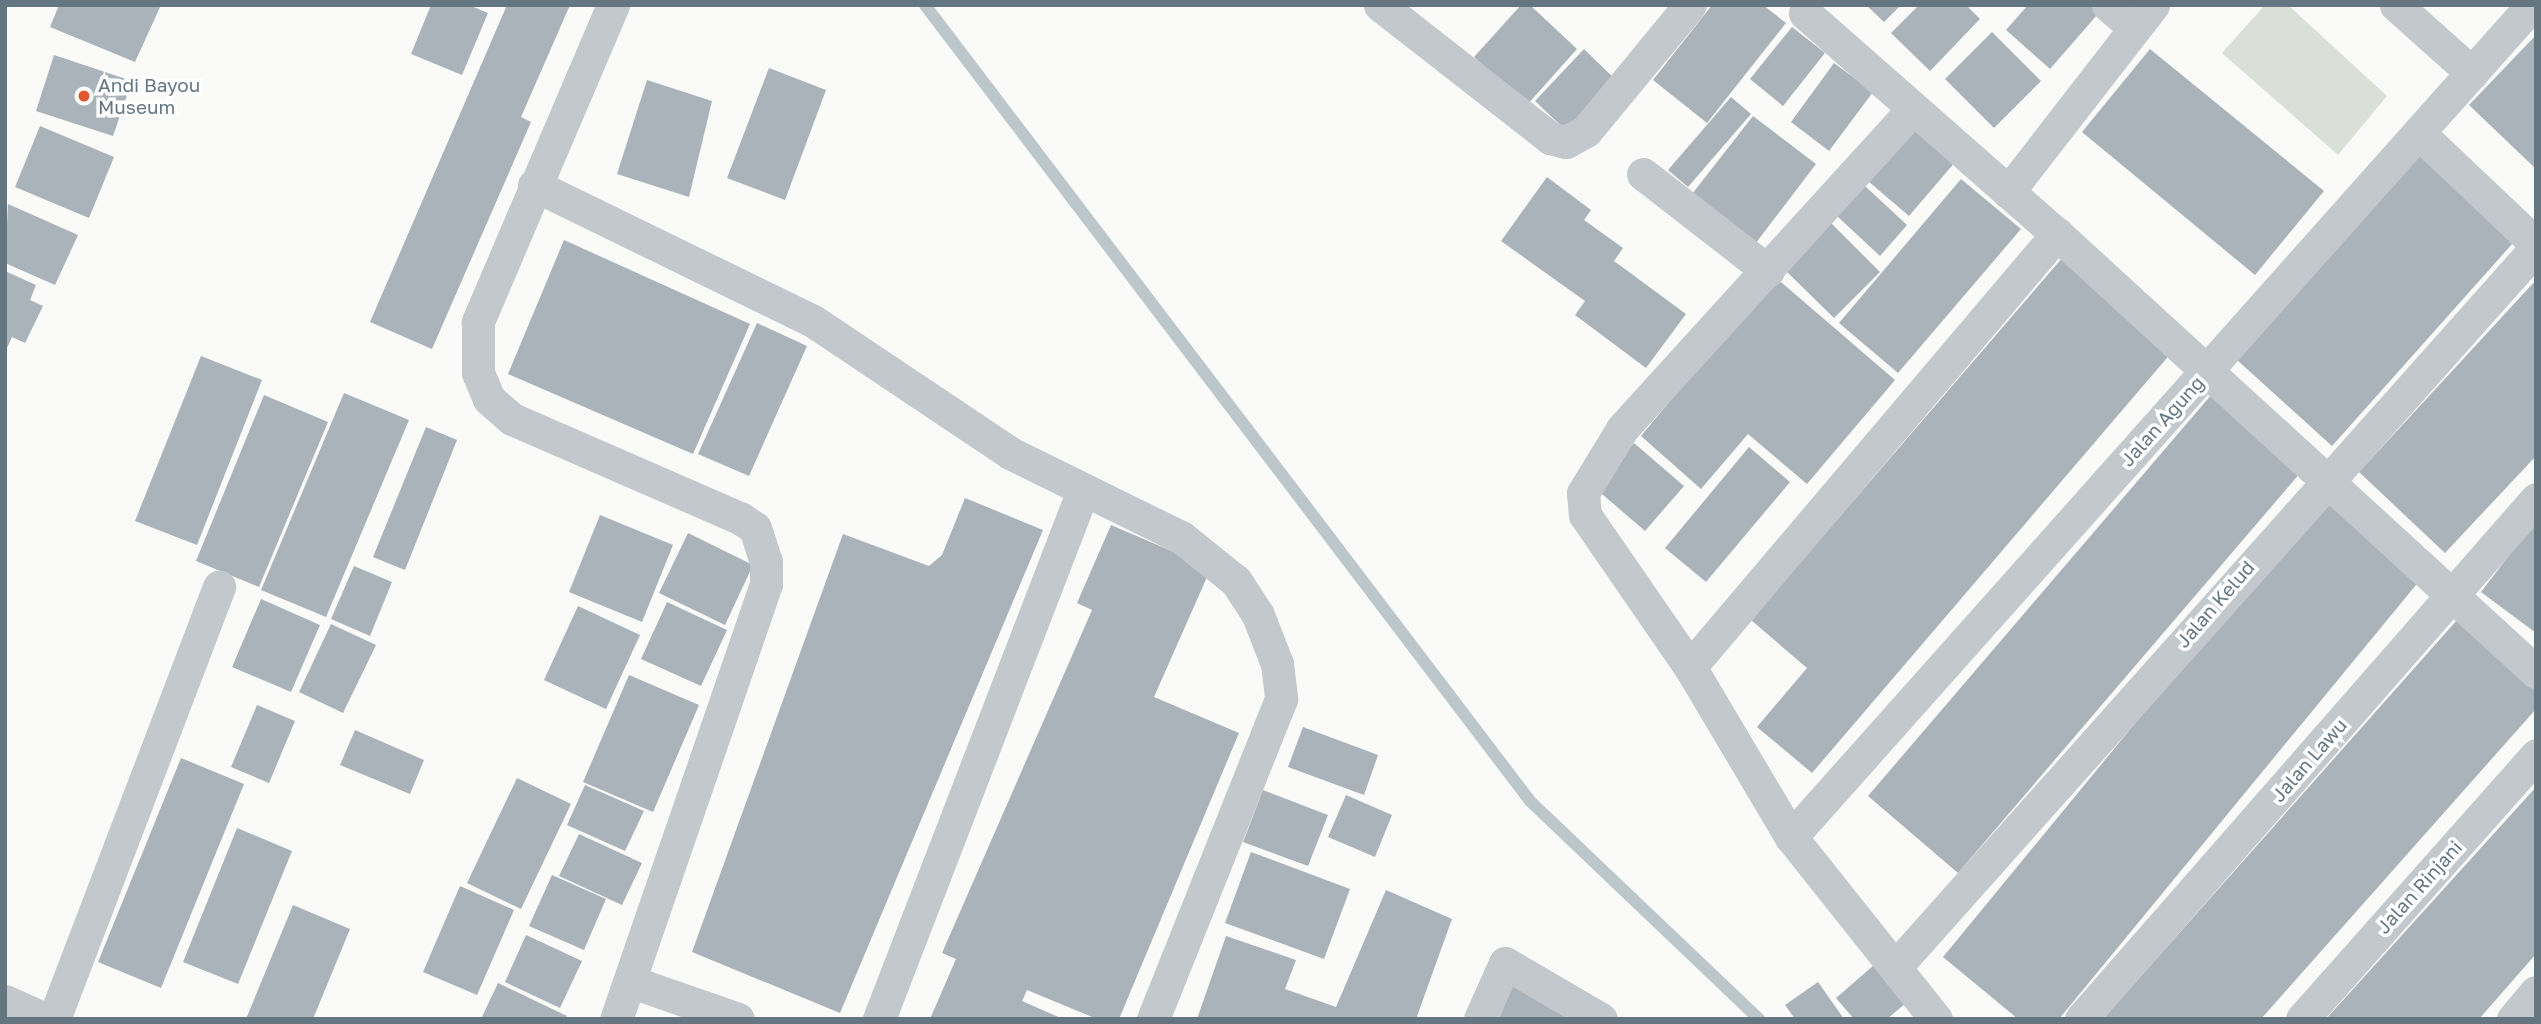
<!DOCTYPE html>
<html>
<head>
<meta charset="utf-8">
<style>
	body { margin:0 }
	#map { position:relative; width:2541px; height:1024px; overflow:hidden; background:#fafaf8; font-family:"Golos Text",sans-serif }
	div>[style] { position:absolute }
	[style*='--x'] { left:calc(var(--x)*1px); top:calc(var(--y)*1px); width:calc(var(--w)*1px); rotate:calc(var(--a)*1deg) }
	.green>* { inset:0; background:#dadfd7 }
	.stream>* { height:12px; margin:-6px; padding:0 6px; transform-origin:6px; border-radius:6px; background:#bbc7cb }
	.building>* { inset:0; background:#aab3b9 }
	.street>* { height:33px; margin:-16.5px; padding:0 16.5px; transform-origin:16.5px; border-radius:16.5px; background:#c3c8cc }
	.dots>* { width:19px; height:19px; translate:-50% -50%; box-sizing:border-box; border:4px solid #fff; border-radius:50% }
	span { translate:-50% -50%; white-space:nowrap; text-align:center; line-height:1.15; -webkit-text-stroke:7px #fff; paint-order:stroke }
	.poi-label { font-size:19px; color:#657683 }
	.left { translate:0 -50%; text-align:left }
	.street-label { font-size:19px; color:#657683 }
	.frame { position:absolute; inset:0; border:7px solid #657683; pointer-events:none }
</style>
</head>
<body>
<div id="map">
	<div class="green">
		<i style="clip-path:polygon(2265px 5px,2288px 5px,2387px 96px,2338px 155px,2222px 53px)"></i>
	</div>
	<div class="stream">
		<i style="--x:925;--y:5;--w:1000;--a:52.76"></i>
		<i style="--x:1530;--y:801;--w:316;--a:43.6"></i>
	</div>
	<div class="building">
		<i style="clip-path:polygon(59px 5px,161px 5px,135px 62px,50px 27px)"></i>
		<i style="clip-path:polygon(431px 5px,469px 5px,488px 13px,462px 75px,411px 54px)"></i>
		<i style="clip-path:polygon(507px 5px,570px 5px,521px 117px,531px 122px,432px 349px,370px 322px)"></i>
		<i style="clip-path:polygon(1521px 5px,1530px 5px,1577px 49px,1527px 105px,1474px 57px)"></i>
		<i style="clip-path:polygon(1712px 5px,1763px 5px,1786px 23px,1707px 123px,1653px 80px)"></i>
		<i style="clip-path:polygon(1866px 5px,1901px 5px,1884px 22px)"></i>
		<i style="clip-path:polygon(1919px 5px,1966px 5px,1980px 19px,1930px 71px,1891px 33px)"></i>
		<i style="clip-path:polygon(2028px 5px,2102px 5px,2104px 7px,2050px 69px,2006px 30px)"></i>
		<i style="clip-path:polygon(1792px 27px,1825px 53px,1783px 106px,1750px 79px)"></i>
		<i style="clip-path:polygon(1992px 32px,2041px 81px,1994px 128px,1945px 79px)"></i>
		<i style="clip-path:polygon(2536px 35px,2536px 169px,2469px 105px)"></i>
		<i style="clip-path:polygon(1584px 49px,1621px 85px,1573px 137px,1535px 101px)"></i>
		<i style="clip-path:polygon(2150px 49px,2324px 191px,2255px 275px,2082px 132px)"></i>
		<i style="clip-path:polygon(54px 55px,132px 81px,113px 136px,36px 111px)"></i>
		<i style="clip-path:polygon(1834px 63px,1873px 92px,1829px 151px,1791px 122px)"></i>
		<i style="clip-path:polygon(769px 68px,826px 90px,785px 200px,727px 178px)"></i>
		<i style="clip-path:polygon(647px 80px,712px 101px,689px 197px,617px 174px)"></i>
		<i style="clip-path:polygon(1731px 97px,1751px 114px,1688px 187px,1668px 170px)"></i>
		<i style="clip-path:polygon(1753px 116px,1816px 164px,1749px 252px,1685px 203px)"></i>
		<i style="clip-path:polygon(40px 126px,114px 157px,89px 218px,15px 187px)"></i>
		<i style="clip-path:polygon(1915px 126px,1956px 161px,1909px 216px,1868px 181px)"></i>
		<i style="clip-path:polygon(2426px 147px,2521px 234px,2332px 446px,2236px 359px)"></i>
		<i style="clip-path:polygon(1547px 177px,1591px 210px,1584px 220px,1623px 248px,1614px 261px,1686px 314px,1646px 368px,1575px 315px,1585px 301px,1501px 241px)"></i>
		<i style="clip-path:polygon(1961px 179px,2021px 229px,1898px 373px,1839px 323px)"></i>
		<i style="clip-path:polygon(1865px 186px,1907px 225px,1880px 256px,1837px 216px)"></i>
		<i style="clip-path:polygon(8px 204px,78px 235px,55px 285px,5px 263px)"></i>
		<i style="clip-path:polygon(1830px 222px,1880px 272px,1834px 318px,1784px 269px)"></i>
		<i style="clip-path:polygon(564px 240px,750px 324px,693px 454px,508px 374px)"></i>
		<i style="clip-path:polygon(2069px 250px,2178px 345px,1812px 773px,1757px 727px,1807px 668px,1751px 620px)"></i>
		<i style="clip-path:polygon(5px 271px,36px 285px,30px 300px,43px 306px,25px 343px,12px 337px,5px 352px)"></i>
		<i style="clip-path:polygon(1774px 276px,1895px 380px,1807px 484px,1748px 434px,1701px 489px,1641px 436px)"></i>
		<i style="clip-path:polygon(2536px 280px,2536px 456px,2445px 553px,2359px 472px)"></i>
		<i style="clip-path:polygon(757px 323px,807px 346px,749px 476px,698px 454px)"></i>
		<i style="clip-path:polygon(201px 356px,262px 380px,197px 545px,135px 521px)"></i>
		<i style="clip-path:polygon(2218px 387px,2307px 465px,1958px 873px,1868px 796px)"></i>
		<i style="clip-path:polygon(344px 393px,409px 420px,326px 617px,261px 590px)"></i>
		<i style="clip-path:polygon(264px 395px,328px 422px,259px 587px,196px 561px)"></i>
		<i style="clip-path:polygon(426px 427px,457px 440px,405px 570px,373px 557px)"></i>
		<i style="clip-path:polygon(1634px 443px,1684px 486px,1645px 531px,1595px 488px)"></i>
		<i style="clip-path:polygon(1749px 447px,1790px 482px,1706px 582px,1665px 548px)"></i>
		<i style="clip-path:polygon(2326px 491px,2425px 574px,2059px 1019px,2018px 1019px,1943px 957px)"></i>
		<i style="clip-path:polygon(965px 498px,1043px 530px,840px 1013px,692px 952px,843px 534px,929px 566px,942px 555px)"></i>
		<i style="clip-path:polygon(600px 515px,673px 545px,642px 622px,569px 592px)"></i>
		<i style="clip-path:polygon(2536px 520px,2536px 633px,2481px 592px)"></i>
		<i style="clip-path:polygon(1111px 525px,1211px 568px,1154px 697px,1239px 733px,1119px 1019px,1097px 1019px,1027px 990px,1022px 1001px,1063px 1019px,930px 1019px,956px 959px,942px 953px,1092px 610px,1077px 603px)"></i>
		<i style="clip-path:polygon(688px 533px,753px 565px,725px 625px,659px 593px)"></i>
		<i style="clip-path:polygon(354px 566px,392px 582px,370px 636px,331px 619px)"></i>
		<i style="clip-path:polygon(261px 599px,320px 625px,291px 692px,232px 667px)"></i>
		<i style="clip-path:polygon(667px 602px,727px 630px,701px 686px,641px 659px)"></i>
		<i style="clip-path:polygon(578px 606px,640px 635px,606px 709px,544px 680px)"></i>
		<i style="clip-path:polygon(2457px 620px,2536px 690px,2536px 709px,2261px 1019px,2103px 1019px)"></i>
		<i style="clip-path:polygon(331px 624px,376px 645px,343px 713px,299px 692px)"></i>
		<i style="clip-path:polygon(629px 675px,699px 705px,653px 812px,583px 782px)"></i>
		<i style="clip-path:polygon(257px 705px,295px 721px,269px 783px,231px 767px)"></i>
		<i style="clip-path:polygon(1303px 727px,1378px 755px,1364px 795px,1288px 767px)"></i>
		<i style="clip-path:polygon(355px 730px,424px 760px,410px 794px,340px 765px)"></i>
		<i style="clip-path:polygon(181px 758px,244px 784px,161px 988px,98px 962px)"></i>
		<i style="clip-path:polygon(517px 778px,571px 804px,521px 909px,467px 883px)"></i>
		<i style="clip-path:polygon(585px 785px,644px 811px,625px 851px,567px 825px)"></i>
		<i style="clip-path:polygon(2536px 787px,2536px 954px,2479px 1019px,2326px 1019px)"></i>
		<i style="clip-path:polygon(1263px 790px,1328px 815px,1308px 866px,1243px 842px)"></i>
		<i style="clip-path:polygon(1346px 795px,1392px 815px,1375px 857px,1328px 837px)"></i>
		<i style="clip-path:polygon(237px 828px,292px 851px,238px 984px,183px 962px)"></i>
		<i style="clip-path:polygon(579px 834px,642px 863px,622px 905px,559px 876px)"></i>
		<i style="clip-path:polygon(1251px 852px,1350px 889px,1324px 959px,1225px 923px)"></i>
		<i style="clip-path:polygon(552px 875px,606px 899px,584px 950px,529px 926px)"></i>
		<i style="clip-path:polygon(460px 886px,514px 910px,477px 995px,423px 972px)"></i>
		<i style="clip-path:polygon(1386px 890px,1452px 919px,1416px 1019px,1197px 1019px,1226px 936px,1296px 960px,1285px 989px,1336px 1007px)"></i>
		<i style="clip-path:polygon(293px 905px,350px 929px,313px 1019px,246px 1019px)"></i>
		<i style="clip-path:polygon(526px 935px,582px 961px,560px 1008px,505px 982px)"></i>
		<i style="clip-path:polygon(1881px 959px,1913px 997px,1887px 1019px,1854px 1019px,1836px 998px)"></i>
		<i style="clip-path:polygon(1818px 982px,1844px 1019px,1795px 1019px,1785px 1005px)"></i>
		<i style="clip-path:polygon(498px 983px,567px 1016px,565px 1019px,481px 1019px)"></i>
		<i style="clip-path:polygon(1512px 985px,1598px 1019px,1499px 1019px)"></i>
	</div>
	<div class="street">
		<i style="--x:613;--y:5;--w:345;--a:113.1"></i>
		<i style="--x:478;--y:322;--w:51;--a:90"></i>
		<i style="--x:478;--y:373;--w:28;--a:67"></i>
		<i style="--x:489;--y:399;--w:30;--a:41"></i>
		<i style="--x:512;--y:419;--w:249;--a:23.5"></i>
		<i style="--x:740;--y:518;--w:18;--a:34"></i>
		<i style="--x:755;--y:528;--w:35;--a:72"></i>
		<i style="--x:766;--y:561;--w:23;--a:90"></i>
		<i style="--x:766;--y:584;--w:460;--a:109"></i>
		<i style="--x:1380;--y:5;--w:216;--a:38"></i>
		<i style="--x:1550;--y:138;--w:16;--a:14"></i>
		<i style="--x:1566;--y:142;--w:23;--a:-29"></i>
		<i style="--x:1586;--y:131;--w:163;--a:-50.5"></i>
		<i style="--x:2108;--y:5;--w:33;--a:41"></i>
		<i style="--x:2396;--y:5;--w:102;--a:41.8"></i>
		<i style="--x:1805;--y:13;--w:335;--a:41.3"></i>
		<i style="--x:2057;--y:234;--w:649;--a:42.44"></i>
		<i style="--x:1912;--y:110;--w:431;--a:132.3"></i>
		<i style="--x:1622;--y:429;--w:75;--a:121.4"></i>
		<i style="--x:1583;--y:493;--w:22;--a:85"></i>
		<i style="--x:1585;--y:515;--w:185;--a:55.4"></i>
		<i style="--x:1690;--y:667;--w:198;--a:59.3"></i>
		<i style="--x:1791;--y:837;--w:233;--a:51.5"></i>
		<i style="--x:2419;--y:133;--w:161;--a:43.5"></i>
		<i style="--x:1643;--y:174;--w:158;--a:37.8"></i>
		<i style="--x:534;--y:185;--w:310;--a:26"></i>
		<i style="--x:813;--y:321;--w:237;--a:33.8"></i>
		<i style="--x:1010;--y:453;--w:191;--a:26.2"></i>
		<i style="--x:1181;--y:537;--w:70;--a:38.7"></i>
		<i style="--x:1236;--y:581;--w:40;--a:57.1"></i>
		<i style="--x:1258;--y:615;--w:53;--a:68.8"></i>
		<i style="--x:1277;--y:664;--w:35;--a:83"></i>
		<i style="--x:1281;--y:699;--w:345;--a:111.8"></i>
		<i style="--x:2008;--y:192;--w:237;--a:-52.2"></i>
		<i style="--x:1690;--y:667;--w:568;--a:-49.72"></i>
		<i style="--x:1791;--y:837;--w:1114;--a:-48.31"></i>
		<i style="--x:1898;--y:964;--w:959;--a:-48.3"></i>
		<i style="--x:632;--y:982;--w:112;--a:19.2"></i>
		<i style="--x:5;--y:1001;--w:44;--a:24.2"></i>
		<i style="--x:54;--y:1019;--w:463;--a:-69.1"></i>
		<i style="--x:879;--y:1019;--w:564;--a:-68.9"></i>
		<i style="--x:1480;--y:1019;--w:61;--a:-65.9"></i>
		<i style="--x:1505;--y:963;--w:111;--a:30.3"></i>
		<i style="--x:2081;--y:1019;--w:691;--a:-48.81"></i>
		<i style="--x:2302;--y:1019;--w:353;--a:-48.4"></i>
		<i style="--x:2513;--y:1019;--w:35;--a:-50"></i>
	</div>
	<div class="dots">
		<i style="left:84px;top:96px;background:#e4572e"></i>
	</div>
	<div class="poi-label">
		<span class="left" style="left:98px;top:96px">Andi Bayou<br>Museum</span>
	</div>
	<div class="street-label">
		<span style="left:2162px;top:421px;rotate:-48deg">Jalan Agung</span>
		<span style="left:2215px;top:604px;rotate:-49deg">Jalan Kelud</span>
		<span style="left:2309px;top:760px;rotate:-49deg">Jalan Lawu</span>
		<span style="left:2419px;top:887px;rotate:-48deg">Jalan Rinjani</span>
	</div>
	<div class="frame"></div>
</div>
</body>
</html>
